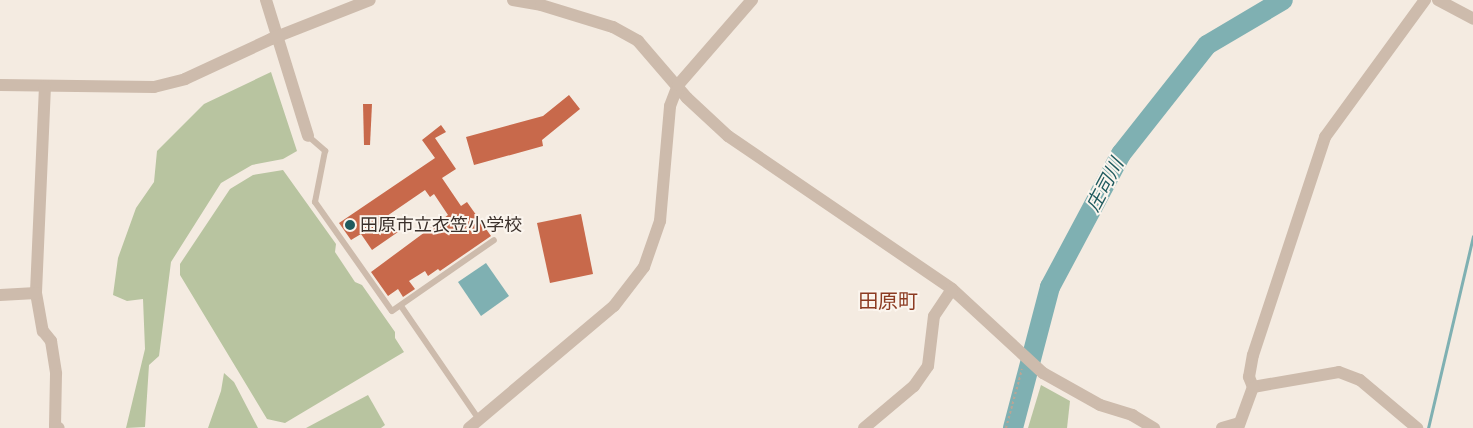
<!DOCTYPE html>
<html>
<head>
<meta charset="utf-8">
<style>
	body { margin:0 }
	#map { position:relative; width:1473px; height:428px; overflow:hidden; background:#f4ebe1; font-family:"Space Grotesk","Noto Sans JP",sans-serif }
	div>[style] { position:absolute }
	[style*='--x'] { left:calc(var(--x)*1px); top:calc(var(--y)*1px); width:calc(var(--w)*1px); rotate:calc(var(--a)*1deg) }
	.green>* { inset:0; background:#b8c4a0 }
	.water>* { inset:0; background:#7fb0b2 }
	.stream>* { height:3px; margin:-1.5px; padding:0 1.5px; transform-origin:1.5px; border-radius:1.5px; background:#7fb0b2 }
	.river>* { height:20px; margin:-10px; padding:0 10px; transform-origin:10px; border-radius:10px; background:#7fb0b2 }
	.building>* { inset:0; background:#c8694b }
	.path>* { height:2px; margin-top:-1px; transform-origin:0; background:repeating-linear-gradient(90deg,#b9a596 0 2.5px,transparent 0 5px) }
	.lane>* { height:6px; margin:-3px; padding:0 3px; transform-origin:3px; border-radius:3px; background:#cdbbac }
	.street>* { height:12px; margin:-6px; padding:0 6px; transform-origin:6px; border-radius:6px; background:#cdbbac }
	.dots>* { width:14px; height:14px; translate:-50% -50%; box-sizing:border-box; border:2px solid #fbf5ee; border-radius:50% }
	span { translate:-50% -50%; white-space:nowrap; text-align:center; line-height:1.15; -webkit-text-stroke:4px #fbf5ee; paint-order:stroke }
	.poi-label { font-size:18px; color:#3b302b }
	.left { translate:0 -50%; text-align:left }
	.water-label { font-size:19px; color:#1f5a5e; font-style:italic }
	.quarter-label { font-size:20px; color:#8c3b22 }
</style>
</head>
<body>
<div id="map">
	<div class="green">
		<i style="clip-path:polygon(271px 72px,297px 151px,283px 159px,252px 165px,221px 183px,171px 262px,159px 356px,149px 365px,145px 427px,126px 428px,145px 349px,143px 299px,127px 301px,113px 295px,118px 258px,136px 208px,154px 182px,157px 151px,204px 104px)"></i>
		<i style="clip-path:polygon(283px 170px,336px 244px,335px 252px,355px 282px,362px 285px,395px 332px,395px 338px,404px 352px,285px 423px,267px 419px,180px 275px,180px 264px,230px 189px,253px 175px)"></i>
		<i style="clip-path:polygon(224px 373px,234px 382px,258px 428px,208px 428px,221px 391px)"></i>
		<i style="clip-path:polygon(1041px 385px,1070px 401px,1067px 428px,1028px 428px)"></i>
		<i style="clip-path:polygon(368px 395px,385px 425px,381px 428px,306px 428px)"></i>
	</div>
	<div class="water">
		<i style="clip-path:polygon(486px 263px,509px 296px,481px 316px,458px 282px)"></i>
	</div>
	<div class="stream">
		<i style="--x:1428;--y:428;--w:197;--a:-76.8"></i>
	</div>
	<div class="river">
		<i style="--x:1013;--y:428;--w:146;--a:-75.3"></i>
		<i style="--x:1050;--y:287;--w:151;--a:-61.9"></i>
		<i style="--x:1121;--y:154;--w:139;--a:-51.7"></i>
		<i style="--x:1207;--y:45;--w:88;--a:-30.6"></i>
	</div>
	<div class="building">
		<i style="clip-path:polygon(569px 95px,580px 109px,542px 140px,543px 146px,474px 165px,466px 137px,543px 116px)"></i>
		<i style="clip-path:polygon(363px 104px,372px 104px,370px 145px,364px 145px)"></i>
		<i style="clip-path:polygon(441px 125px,446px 132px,435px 138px,456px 169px,442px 178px,461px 206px,467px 202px,491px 236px,440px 271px,438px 269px,428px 276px,425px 271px,409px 281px,415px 289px,403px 297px,398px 289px,388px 296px,371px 272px,448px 215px,434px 194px,430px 197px,425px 190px,387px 216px,398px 232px,372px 250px,361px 234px,351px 240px,339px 223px,435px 158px,422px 140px)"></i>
		<i style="clip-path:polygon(581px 214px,593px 274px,550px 283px,537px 223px)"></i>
	</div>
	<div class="path">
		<i style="--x:1006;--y:428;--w:61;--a:-74.8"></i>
	</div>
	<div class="lane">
		<i style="--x:308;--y:136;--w:23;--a:41"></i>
		<i style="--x:325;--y:151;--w:52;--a:101.1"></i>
		<i style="--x:315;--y:202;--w:133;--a:54.8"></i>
		<i style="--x:392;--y:311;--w:124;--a:-34.8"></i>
		<i style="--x:401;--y:306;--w:136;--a:55.5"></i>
	</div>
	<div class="street">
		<i style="--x:266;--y:0;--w:142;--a:72.8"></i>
		<i style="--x:513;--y:0;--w:28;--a:10"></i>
		<i style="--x:541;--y:5;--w:75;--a:17"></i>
		<i style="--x:613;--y:27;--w:29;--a:29"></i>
		<i style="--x:638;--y:41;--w:75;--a:49.3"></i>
		<i style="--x:687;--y:98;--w:56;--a:42.8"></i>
		<i style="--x:728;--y:136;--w:271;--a:34.3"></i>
		<i style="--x:952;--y:289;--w:124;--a:42.7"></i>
		<i style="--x:1043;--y:373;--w:65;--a:29.3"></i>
		<i style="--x:1100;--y:405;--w:34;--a:17"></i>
		<i style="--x:1132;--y:415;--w:26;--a:31"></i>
		<i style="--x:1438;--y:0;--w:40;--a:28"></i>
		<i style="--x:0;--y:85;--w:154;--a:0.7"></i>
		<i style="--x:154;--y:87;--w:32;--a:-14"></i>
		<i style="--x:185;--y:79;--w:95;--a:-24.9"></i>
		<i style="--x:271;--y:39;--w:106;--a:-21.5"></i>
		<i style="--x:45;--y:86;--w:207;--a:92.5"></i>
		<i style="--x:36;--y:293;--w:39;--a:80"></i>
		<i style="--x:43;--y:331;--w:13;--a:51"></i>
		<i style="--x:51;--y:341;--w:33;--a:81"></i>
		<i style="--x:56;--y:374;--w:52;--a:91.1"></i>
		<i style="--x:55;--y:426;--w:4;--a:27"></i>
		<i style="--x:0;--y:295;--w:36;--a:-3"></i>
		<i style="--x:1253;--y:387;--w:87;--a:-9.9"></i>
		<i style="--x:1339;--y:372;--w:22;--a:21"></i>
		<i style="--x:1360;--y:380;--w:75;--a:40.1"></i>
		<i style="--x:469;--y:428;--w:189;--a:-40.1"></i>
		<i style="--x:614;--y:306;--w:49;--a:-52.4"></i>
		<i style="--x:644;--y:267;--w:49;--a:-70.8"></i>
		<i style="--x:660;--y:221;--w:115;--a:-85"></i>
		<i style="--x:670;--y:106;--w:22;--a:-69"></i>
		<i style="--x:678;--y:85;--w:113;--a:-49"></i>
		<i style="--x:864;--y:428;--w:65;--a:-40"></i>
		<i style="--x:914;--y:386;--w:24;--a:-55"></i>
		<i style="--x:928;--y:366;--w:50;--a:-83.2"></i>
		<i style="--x:934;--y:316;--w:32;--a:-56"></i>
		<i style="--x:1222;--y:428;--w:18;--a:-16"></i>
		<i style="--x:1238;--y:428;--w:44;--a:-69.9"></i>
		<i style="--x:1253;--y:387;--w:11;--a:-112"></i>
		<i style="--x:1249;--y:377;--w:22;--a:-80"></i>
		<i style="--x:1253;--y:355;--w:230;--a:-71.7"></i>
		<i style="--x:1325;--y:137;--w:170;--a:-53.9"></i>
	</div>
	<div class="dots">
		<i style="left:350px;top:225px;background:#1f5a5e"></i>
	</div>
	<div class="poi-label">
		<span class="left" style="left:360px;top:225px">田原市立衣笠小学校</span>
	</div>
	<div class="water-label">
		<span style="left:1105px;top:185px;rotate:-62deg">庄司川</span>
	</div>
	<div class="quarter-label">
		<span style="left:888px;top:301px">田原町</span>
	</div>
</div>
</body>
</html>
